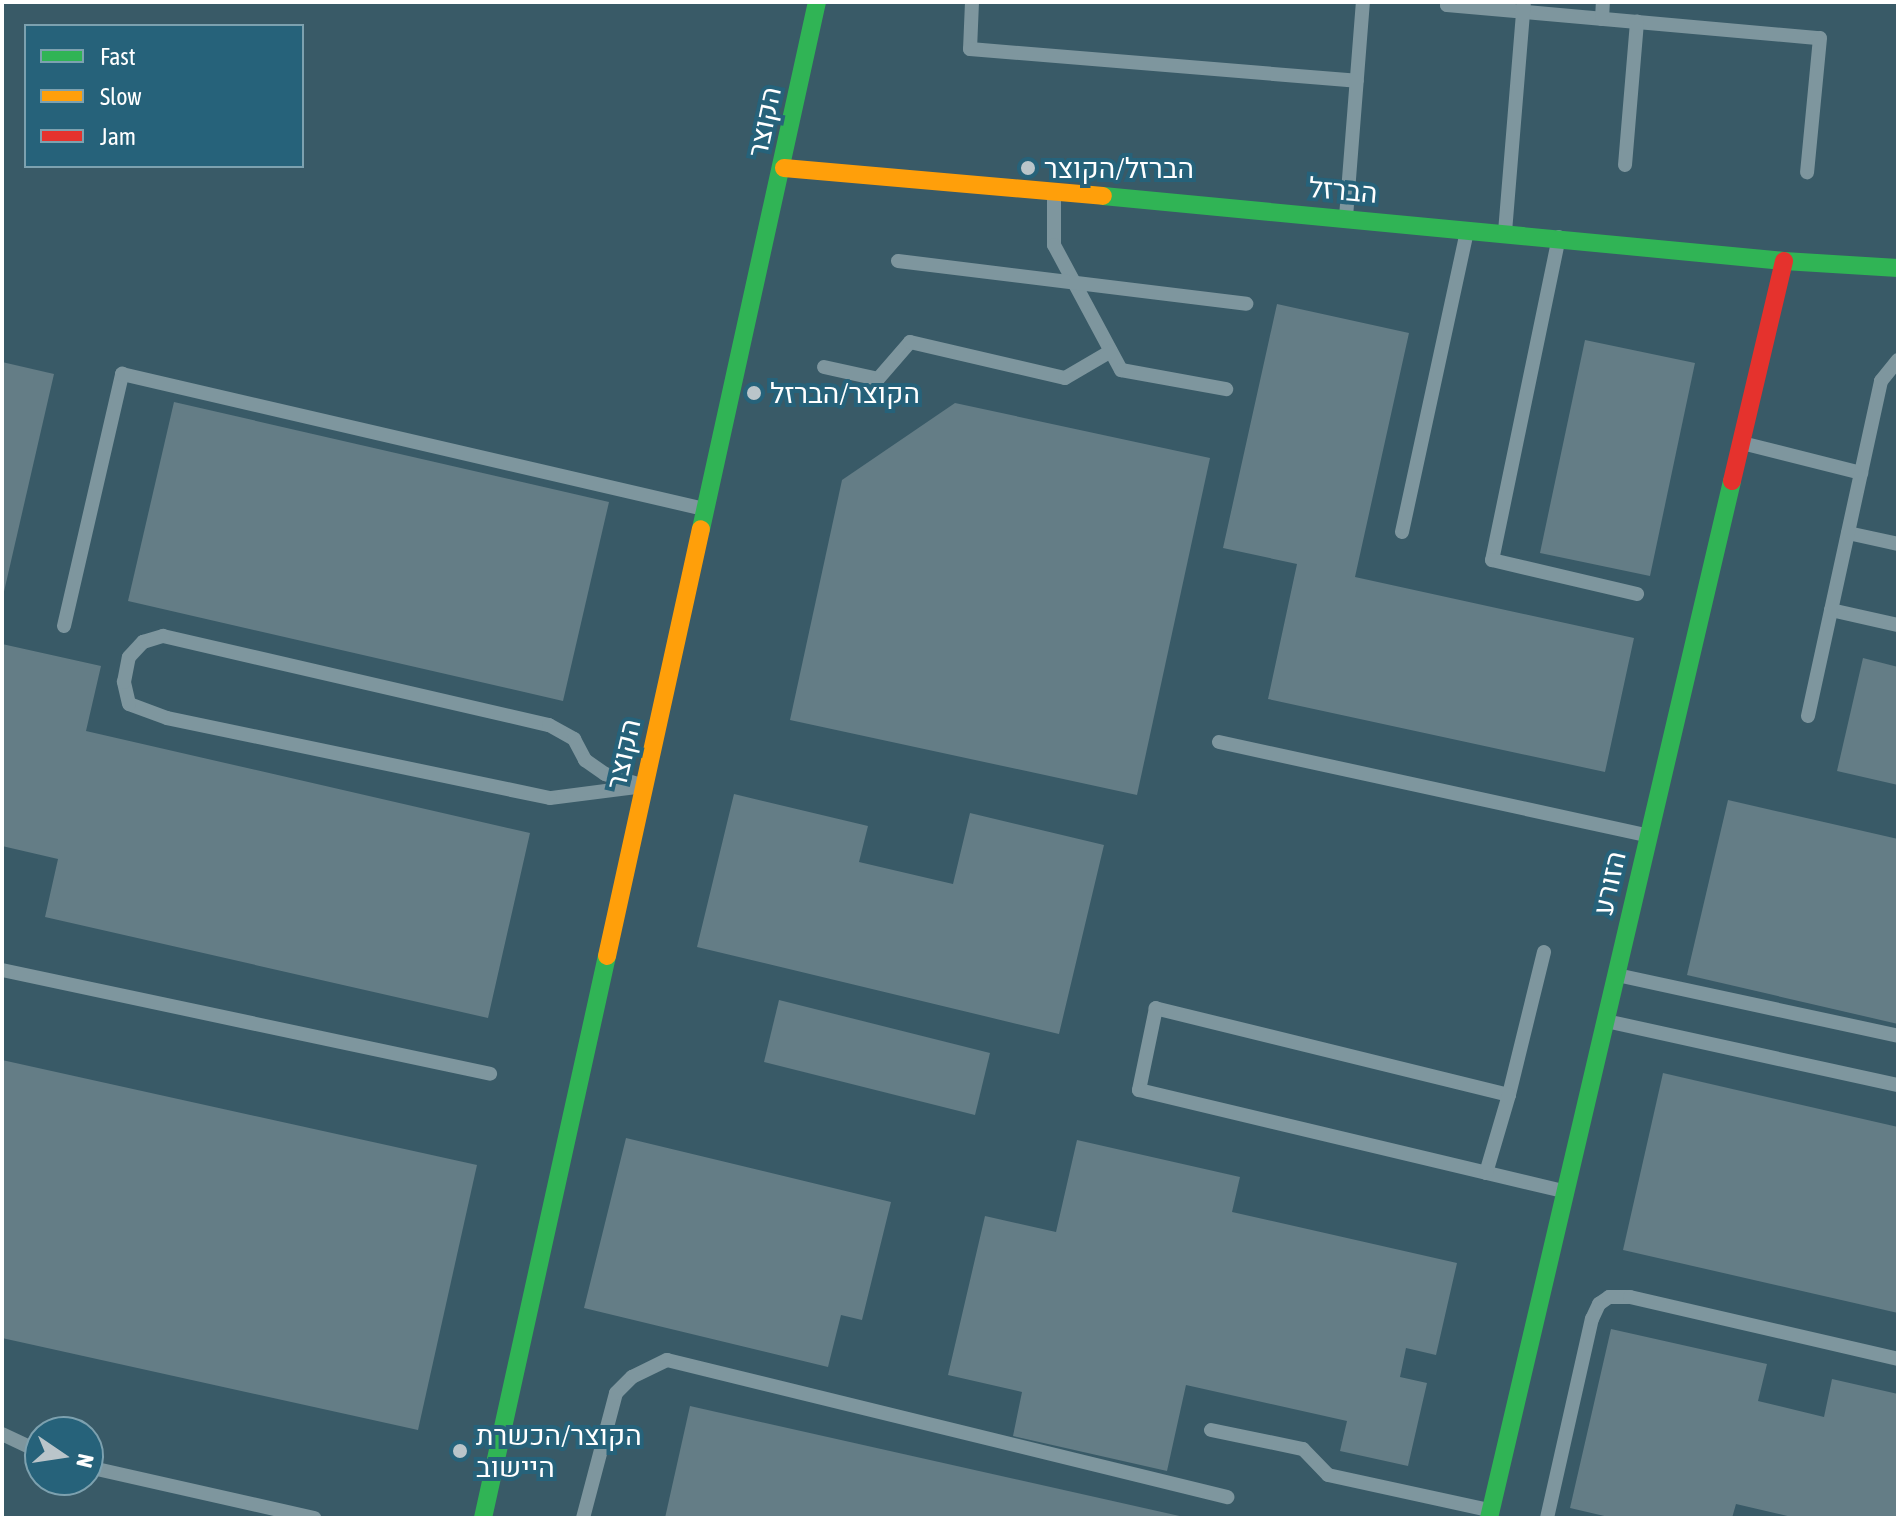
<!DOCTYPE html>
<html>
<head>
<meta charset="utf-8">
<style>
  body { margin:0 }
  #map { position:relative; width:1900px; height:1520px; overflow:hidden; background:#395a67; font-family:"Asap Condensed",Heebo,sans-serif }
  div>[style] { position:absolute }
  .building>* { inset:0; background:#647d86 }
  .lane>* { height:14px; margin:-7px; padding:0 7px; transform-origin:7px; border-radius:7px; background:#7e969e }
  .fast>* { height:18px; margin:-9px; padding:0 9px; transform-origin:9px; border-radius:9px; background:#30b455 }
  .slow>* { height:18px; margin:-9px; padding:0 9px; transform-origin:9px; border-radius:9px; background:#ff9f0a }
  .jam>* { height:18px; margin:-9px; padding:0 9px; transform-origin:9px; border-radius:9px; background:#e5322d }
  .dots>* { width:22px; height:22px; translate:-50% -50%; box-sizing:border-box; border:4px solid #26627a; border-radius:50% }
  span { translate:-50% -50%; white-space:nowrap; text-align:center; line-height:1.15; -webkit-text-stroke:8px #26627a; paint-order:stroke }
  .street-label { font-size:28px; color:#fff }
  .poi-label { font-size:28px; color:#fff }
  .left { translate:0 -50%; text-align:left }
  .frame { position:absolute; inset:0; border:4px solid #fff; pointer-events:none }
  .legend { position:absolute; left:24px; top:24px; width:280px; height:144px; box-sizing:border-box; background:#26627a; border:2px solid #7da1af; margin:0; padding:10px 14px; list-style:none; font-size:24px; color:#fff }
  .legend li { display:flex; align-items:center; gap:16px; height:40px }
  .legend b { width:40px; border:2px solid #7da1af }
  .north { position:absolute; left:24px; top:1416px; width:80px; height:80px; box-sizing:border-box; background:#26627a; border:2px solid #7da1af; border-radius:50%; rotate:103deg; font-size:22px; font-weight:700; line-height:32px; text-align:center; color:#fff }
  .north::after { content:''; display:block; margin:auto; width:28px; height:36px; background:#bac5ca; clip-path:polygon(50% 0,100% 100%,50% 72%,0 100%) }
</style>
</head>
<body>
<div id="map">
  <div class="building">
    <div style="clip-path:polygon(1277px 304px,1409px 333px,1355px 577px,1634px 638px,1605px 772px,1268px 699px,1297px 564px,1223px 548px)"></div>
    <div style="clip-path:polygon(1585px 340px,1695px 363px,1650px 576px,1540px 553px)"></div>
    <div style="clip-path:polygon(2px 362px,54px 374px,3px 596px,2px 596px)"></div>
    <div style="clip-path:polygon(174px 402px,609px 502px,563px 701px,128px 601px)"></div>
    <div style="clip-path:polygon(955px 403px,1210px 458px,1137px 795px,790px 720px,842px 480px)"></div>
    <div style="clip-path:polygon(2px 644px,101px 666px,86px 731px,530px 833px,488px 1018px,45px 917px,58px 859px,2px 846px)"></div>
    <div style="clip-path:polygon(1863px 658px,1898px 667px,1898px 785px,1837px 771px)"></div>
    <div style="clip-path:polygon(734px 794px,868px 826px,859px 862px,953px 884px,970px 813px,1104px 845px,1059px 1034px,697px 947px)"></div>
    <div style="clip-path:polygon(1728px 800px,1898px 839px,1898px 1024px,1687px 975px)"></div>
    <div style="clip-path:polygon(779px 1000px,990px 1053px,975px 1115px,764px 1062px)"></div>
    <div style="clip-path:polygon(2px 1060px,477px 1165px,418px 1430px,2px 1338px)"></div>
    <div style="clip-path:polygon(1663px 1073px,1898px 1127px,1898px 1313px,1623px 1250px)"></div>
    <div style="clip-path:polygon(626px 1138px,891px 1202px,862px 1320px,841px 1315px,828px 1367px,584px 1308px)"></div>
    <div style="clip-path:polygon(1077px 1140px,1240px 1177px,1232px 1212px,1457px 1263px,1436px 1355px,1406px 1348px,1400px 1377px,1427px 1383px,1408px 1466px,1340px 1451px,1347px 1421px,1186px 1385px,1167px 1471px,1013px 1436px,1022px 1392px,948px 1375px,985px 1216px,1056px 1232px)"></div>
    <div style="clip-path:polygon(1611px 1329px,1767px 1364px,1758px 1401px,1824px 1417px,1832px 1379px,1898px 1394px,1898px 1518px,1796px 1518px,1736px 1504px,1732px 1518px,1613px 1518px,1570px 1508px)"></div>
    <div style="clip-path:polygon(690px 1406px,1184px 1517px,1184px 1518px,665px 1518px)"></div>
  </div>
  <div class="lane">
    <div style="left:972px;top:2px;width:47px;rotate:92.4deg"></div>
    <div style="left:970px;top:49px;width:388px;rotate:4.7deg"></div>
    <div style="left:1447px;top:2px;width:3px;rotate:90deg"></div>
    <div style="left:1447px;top:5px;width:374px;rotate:5.1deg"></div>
    <div style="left:1820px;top:38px;width:135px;rotate:95.5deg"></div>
    <div style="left:1602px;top:19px;width:17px;rotate:-87deg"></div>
    <div style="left:1625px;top:165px;width:144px;rotate:-85.2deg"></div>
    <div style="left:1054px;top:194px;width:51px;rotate:90deg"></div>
    <div style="left:1054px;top:245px;width:142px;rotate:61.8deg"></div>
    <div style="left:1121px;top:370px;width:107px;rotate:10.3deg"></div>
    <div style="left:1346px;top:217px;width:216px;rotate:-85.5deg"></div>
    <div style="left:1505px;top:232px;width:231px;rotate:-85.3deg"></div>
    <div style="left:1559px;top:237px;width:330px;rotate:101.7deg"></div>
    <div style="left:1492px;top:560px;width:149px;rotate:13.2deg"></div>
    <div style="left:898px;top:261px;width:351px;rotate:7deg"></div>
    <div style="left:824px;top:367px;width:55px;rotate:12.5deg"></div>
    <div style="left:878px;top:379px;width:49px;rotate:-49.1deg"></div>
    <div style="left:910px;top:342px;width:159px;rotate:13.1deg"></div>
    <div style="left:1065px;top:378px;width:53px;rotate:-30.4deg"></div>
    <div style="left:1742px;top:443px;width:123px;rotate:14.1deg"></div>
    <div style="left:1402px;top:532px;width:308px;rotate:-77.8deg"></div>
    <div style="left:1848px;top:533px;width:51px;rotate:12.4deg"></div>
    <div style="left:1831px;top:610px;width:69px;rotate:12.6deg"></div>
    <div style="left:64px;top:626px;width:259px;rotate:-77deg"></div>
    <div style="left:122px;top:374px;width:597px;rotate:13.06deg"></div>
    <div style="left:163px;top:636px;width:396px;rotate:13deg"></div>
    <div style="left:549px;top:725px;width:29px;rotate:29deg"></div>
    <div style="left:574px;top:739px;width:24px;rotate:62deg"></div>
    <div style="left:585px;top:760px;width:24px;rotate:35deg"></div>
    <div style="left:605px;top:774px;width:41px;rotate:17.1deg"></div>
    <div style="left:644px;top:786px;width:95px;rotate:172.7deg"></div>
    <div style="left:550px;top:798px;width:391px;rotate:-168.2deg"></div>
    <div style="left:167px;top:718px;width:40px;rotate:-159.8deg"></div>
    <div style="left:129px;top:704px;width:23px;rotate:-103deg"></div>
    <div style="left:124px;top:682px;width:25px;rotate:-79deg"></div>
    <div style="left:129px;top:657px;width:21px;rotate:-47deg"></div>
    <div style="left:143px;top:642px;width:21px;rotate:-17deg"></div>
    <div style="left:1808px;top:716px;width:343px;rotate:-77.7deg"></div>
    <div style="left:1881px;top:381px;width:27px;rotate:-51deg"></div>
    <div style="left:1219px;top:742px;width:440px;rotate:12.3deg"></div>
    <div style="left:1544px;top:952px;width:147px;rotate:103.8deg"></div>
    <div style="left:1509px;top:1095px;width:364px;rotate:-166.2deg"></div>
    <div style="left:1156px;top:1008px;width:84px;rotate:101.7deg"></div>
    <div style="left:1139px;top:1090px;width:437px;rotate:13.4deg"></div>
    <div style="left:2px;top:970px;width:499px;rotate:12deg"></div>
    <div style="left:1617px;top:975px;width:288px;rotate:12.2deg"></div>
    <div style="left:1606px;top:1021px;width:299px;rotate:12.4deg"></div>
    <div style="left:1486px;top:1173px;width:81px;rotate:-73.6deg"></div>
    <div style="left:1211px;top:1430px;width:94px;rotate:11.7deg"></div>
    <div style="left:1303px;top:1449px;width:36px;rotate:46deg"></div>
    <div style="left:1328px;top:1475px;width:165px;rotate:12.3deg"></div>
    <div style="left:2px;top:1434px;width:42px;rotate:25.3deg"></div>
    <div style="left:88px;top:1467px;width:232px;rotate:12.7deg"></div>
    <div style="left:583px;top:1518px;width:129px;rotate:-75.2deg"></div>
    <div style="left:616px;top:1393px;width:23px;rotate:-45deg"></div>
    <div style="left:632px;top:1377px;width:39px;rotate:-26deg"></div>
    <div style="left:667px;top:1360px;width:577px;rotate:13.75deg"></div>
    <div style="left:1547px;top:1518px;width:204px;rotate:-77.3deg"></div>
    <div style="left:1592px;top:1319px;width:17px;rotate:-65deg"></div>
    <div style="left:1599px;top:1304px;width:12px;rotate:-35deg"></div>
    <div style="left:1609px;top:1297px;width:21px"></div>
    <div style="left:1630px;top:1297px;width:275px;rotate:13deg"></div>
  </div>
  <div class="fast">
    <div style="left:1103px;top:196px;width:684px;rotate:5.45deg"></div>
    <div style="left:1784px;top:261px;width:114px;rotate:3.5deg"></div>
    <div style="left:701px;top:529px;width:540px;rotate:-77.59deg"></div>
    <div style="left:483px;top:1518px;width:576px;rotate:-77.56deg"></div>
    <div style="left:1489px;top:1518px;width:1065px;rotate:-76.81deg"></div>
  </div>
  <div class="slow">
    <div style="left:784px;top:168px;width:320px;rotate:5deg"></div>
    <div style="left:607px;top:956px;width:437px;rotate:-77.6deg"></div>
  </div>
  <div class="jam">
    <div style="left:1732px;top:481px;width:226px;rotate:-76.7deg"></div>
  </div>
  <div class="dots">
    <div style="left:1028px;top:168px;background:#bac5ca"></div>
    <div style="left:754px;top:393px;background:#bac5ca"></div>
    <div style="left:460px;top:1451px;background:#bac5ca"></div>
  </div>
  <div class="street-label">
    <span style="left:764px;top:122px;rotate:-78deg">הקוצר</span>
    <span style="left:1343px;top:190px;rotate:5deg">הברזל</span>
    <span style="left:623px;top:754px;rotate:-77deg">הקוצר</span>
    <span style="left:1609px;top:883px;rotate:-77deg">הזורע</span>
  </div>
  <div class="poi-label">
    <span class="left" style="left:1044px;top:168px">הברזל/הקוצר</span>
    <span class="left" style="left:770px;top:393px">הקוצר/הברזל</span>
    <span class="left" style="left:476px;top:1451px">הקוצר/הכשרת<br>היישוב</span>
  </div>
  <div class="frame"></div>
  <ul class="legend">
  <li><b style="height:10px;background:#30b455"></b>Fast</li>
  <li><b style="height:10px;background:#ff9f0a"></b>Slow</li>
  <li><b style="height:10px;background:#e5322d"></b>Jam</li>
  </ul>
  <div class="north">N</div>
</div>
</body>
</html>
